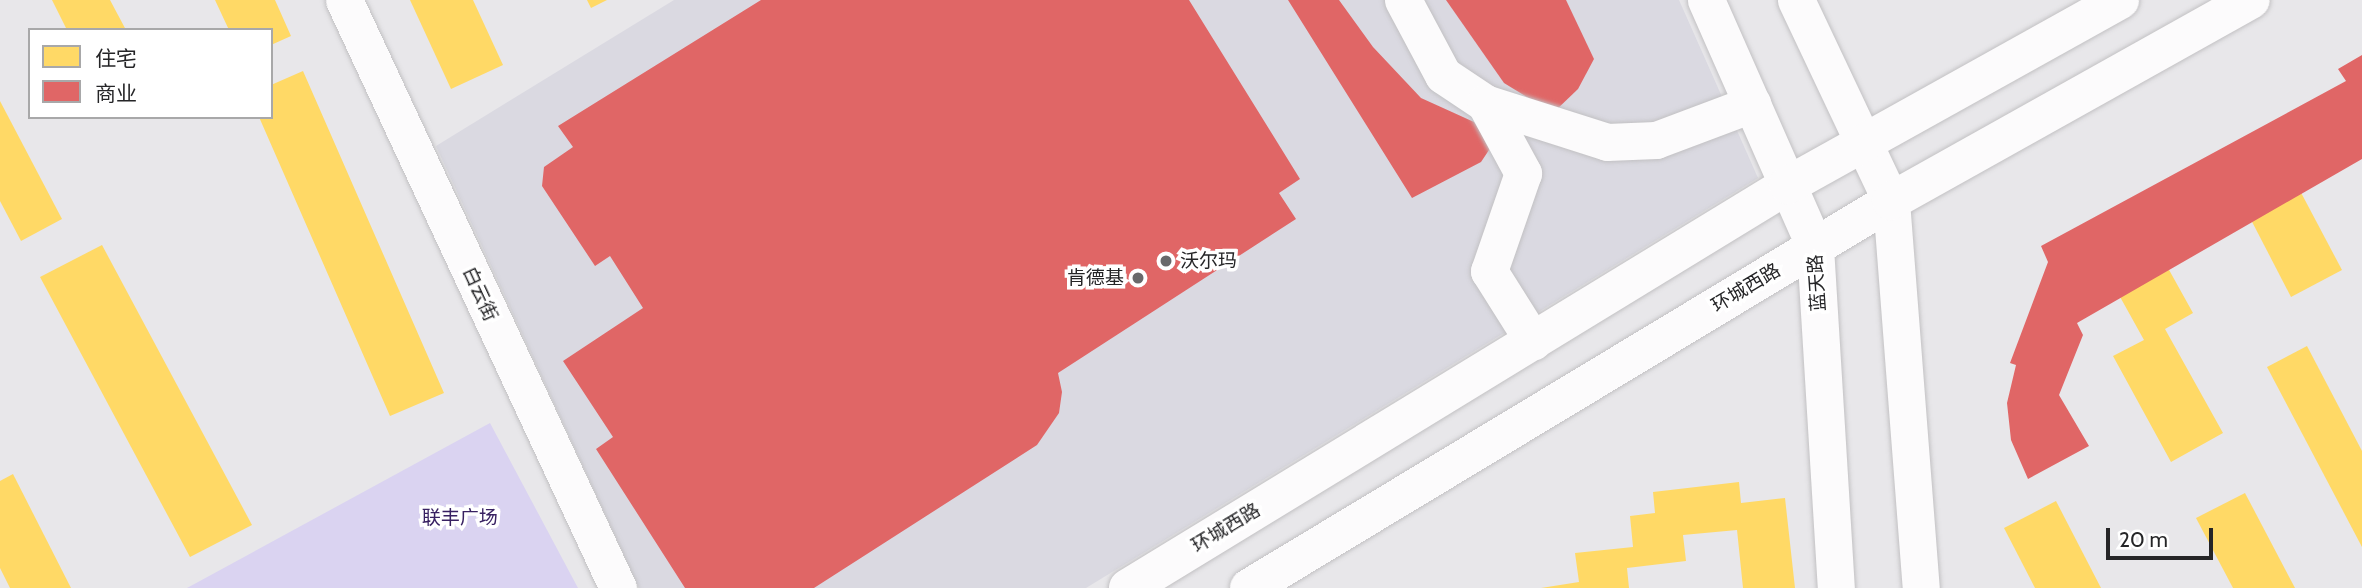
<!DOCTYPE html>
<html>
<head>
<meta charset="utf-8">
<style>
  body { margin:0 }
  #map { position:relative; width:2362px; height:588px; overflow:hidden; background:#e8e7ea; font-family:Cabin,"Noto Sans SC",sans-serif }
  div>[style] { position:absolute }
  .built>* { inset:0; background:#dad9e1 }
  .green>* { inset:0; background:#dad3f1 }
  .homes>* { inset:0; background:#ffd966 }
  .shops>* { inset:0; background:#e06666 }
  .roads { filter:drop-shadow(0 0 2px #c2c1c3) drop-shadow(0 0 2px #c2c1c3) }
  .minor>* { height:37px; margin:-18.5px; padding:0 18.5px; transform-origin:18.5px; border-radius:18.5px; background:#fcfbfc }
  .major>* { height:38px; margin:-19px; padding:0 19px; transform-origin:19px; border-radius:19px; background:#fcfbfc }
  .dots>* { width:19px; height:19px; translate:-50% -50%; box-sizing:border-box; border:4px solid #fff; border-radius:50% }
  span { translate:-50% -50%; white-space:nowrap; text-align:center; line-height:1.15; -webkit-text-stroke:7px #fff; paint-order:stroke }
  .poi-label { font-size:19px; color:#252527 }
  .left { translate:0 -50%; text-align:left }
  .right { translate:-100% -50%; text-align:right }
  .street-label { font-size:19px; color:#252527 }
  .park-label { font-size:19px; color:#382162 }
  .legend { position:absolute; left:28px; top:28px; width:245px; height:91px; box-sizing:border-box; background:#fff; border:2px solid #a8a8a9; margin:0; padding:9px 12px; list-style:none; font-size:21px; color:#252527 }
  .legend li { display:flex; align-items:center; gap:14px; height:35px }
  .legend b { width:35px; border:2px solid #a8a8a9 }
  .scale { position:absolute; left:2106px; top:528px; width:107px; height:32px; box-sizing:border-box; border:4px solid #252527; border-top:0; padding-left:9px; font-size:21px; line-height:24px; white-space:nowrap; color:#252527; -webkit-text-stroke:5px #fff; paint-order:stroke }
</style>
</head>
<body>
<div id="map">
  <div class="built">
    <div style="clip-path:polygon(674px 0,1679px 0,1758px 178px,1086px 588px,639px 588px,436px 146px)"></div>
  </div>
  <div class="green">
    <div style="clip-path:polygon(490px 423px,578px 588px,187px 588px)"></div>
  </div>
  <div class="homes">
    <div style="clip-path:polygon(52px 0,110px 0,126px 30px,67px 30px)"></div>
    <div style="clip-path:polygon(215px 0,275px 0,291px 36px,271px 45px,271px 30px,229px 30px)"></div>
    <div style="clip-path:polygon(410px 0,473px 0,503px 65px,451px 89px)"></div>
    <div style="clip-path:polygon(587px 0,607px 0,591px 8px)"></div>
    <div style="clip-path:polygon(2362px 66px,2362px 103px,2346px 74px)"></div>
    <div style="clip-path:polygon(303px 71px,444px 393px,390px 416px,259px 117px,271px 117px,271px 85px)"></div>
    <div style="clip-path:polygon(0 101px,62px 219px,21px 241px,0 201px)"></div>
    <div style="clip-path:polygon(2270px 134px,2342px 270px,2291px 297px,2220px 160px)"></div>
    <div style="clip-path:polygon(2133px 205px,2193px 313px,2165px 329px,2223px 433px,2171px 462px,2113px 356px,2144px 340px,2084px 232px)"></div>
    <div style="clip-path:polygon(102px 245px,252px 525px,190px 557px,40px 277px)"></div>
    <div style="clip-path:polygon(2307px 346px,2362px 451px,2362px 547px,2267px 367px)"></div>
    <div style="clip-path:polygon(13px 474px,71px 588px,10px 588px,0 568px,0 481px)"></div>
    <div style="clip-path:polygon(1739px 482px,1741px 503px,1785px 498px,1795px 588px,1743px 588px,1737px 530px,1683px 535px,1686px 561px,1627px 568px,1629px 588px,1541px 588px,1579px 582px,1575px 553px,1633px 547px,1630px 516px,1655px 513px,1653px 492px)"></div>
    <div style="clip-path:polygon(2245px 493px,2295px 588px,2233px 588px,2196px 518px)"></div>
    <div style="clip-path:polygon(2056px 501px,2101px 588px,2035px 588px,2004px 528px)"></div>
  </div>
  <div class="shops">
    <div style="clip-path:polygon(761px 0,1189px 0,1300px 179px,1279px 193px,1296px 219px,1058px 373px,1062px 392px,1059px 413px,1037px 445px,814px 588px,685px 588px,596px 449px,613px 437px,563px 361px,643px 308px,610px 256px,595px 266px,542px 186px,544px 167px,573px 147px,558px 126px)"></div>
    <div style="clip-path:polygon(1288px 0,1339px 0,1373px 47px,1421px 98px,1474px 122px,1491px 147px,1481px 162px,1412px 198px)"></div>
    <div style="clip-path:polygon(1446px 0,1566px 0,1594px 59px,1578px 89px,1553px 113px,1504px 83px)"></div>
    <div style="clip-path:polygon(2362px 55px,2362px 159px,2077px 323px,2083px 335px,2059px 395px,2089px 446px,2028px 479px,2011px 440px,2007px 403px,2016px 365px,2010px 363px,2048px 262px,2041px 246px,2346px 81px,2338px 69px)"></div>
  </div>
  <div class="roads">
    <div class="minor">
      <div style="left:344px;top:0;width:649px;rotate:65.02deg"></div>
      <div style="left:1403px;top:0;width:85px;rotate:61.9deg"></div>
      <div style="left:1443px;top:75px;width:50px;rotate:33.7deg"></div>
      <div style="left:1485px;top:103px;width:128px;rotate:17.7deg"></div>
      <div style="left:1607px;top:142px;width:49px;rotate:-2.3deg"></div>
      <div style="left:1656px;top:140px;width:103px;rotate:-20.6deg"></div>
      <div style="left:1706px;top:0;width:270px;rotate:66.2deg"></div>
      <div style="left:1815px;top:247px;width:342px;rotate:86.5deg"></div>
      <div style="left:1796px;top:0;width:222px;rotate:64.7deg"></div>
      <div style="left:1891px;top:201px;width:388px;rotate:85.6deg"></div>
      <div style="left:1485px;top:103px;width:80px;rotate:61.5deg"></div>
      <div style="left:1523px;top:173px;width:104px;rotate:109.1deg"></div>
      <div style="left:1489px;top:271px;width:83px;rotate:57.8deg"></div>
    </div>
    <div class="major">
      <div style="left:1128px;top:588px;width:773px;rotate:-31.41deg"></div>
      <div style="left:1788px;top:185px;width:380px;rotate:-29.1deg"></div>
      <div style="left:1249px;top:588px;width:750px;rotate:-31.08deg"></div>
      <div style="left:1891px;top:201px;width:412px;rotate:-29.2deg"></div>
    </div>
  </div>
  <div class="dots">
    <div style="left:1166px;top:261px;background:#69696b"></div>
    <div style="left:1138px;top:278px;background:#69696b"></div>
  </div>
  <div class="poi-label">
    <span class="left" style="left:1180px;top:261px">沃尔玛</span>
    <span class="right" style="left:1124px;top:278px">肯德基</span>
  </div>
  <div class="street-label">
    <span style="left:1817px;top:283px;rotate:-94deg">蓝天路</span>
    <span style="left:1746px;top:288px;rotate:-31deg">环城西路</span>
    <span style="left:480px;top:294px;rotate:65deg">白云街</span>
    <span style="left:1226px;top:528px;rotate:-31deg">环城西路</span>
  </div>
  <div class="park-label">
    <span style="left:460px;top:518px">联丰广场</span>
  </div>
  <ul class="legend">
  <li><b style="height:19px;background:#ffd966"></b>住宅</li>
  <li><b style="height:19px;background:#e06666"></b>商业</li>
  </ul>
  <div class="scale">20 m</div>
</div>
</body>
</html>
